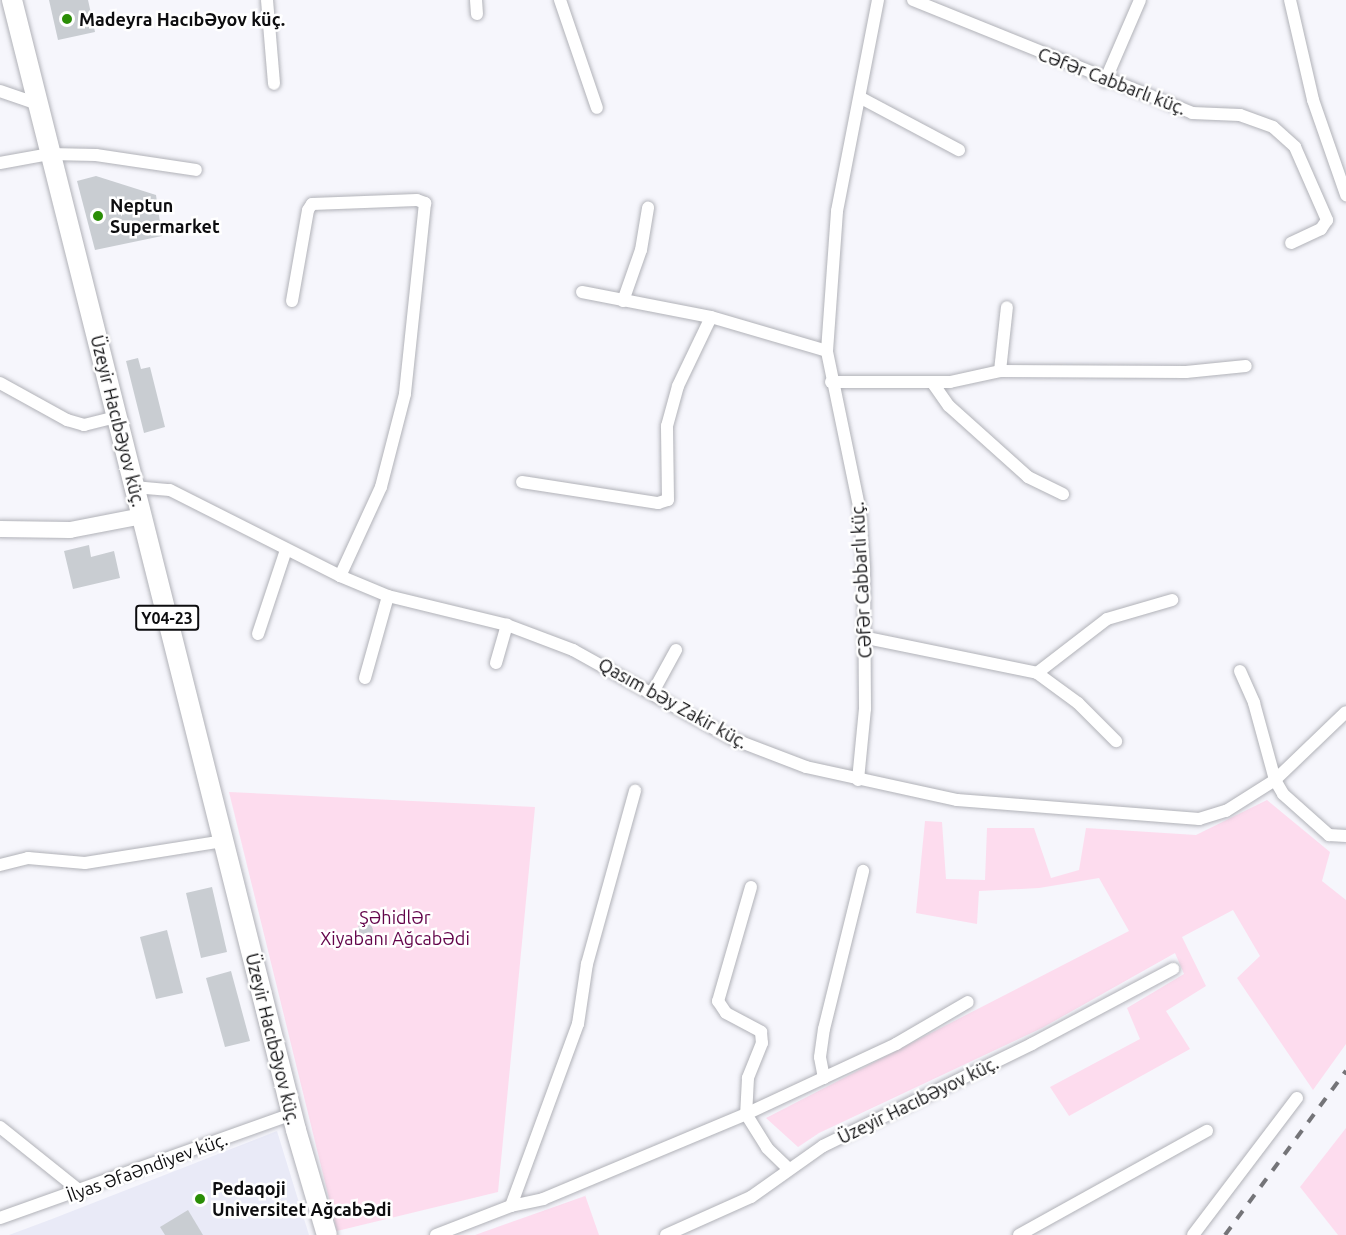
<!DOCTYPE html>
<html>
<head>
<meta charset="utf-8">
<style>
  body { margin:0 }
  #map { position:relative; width:1346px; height:1235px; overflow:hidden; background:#f6f6fc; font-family:Ubuntu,sans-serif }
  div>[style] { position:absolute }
  .built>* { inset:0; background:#e9eaf7 }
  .green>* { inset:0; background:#fddcee }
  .building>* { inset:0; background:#c9cdd2 }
  .round { border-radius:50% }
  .roads { filter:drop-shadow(0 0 2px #b1b2b8) drop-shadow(0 0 2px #b1b2b8) }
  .street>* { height:12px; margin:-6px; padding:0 6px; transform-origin:6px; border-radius:6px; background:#fff }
  .secondary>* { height:16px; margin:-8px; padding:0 8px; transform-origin:8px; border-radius:8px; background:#fff }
  .primary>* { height:20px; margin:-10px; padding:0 10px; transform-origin:10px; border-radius:10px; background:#fff }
  .rail>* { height:4px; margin-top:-2px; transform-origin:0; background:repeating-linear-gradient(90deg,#747478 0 10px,transparent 0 20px) }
  .dots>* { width:16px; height:16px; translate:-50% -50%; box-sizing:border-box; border:3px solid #fff; border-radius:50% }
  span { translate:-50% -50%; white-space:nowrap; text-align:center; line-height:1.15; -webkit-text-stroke:5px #fff; paint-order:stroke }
  .shield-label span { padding:2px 4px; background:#fff; border:2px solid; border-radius:4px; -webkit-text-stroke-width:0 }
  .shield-label { font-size:16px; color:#0d0d0f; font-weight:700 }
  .poi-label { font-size:18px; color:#0d0d0f; font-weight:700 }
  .left { translate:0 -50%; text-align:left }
  .street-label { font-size:18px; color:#0d0d0f }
  .park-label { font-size:18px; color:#63044a }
</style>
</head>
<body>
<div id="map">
  <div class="built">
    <div style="clip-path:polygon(277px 1131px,309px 1235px,9px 1235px,52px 1219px)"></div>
  </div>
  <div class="green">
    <div style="clip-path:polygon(229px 792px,535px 807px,498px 1192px,337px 1231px)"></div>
    <div style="clip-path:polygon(1267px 800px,1330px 852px,1322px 881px,1346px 900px,1346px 1044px,1313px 1090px,1237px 978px,1260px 956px,1233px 910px,1182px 937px,1206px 986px,1166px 1011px,1190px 1049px,1069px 1116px,1050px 1087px,1140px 1039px,1127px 1008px,1184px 974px,1175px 953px,1042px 1028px,819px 1133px,798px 1147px,766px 1118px,1129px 931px,1099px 878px,1039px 888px,979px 891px,977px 924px,916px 913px,925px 821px,942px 822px,946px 879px,985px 880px,987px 828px,1034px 828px,1051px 878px,1079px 870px,1086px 828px,1196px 835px)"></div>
    <div style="clip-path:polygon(1346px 1128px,1346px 1235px,1338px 1235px,1300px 1187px)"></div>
    <div style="clip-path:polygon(585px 1195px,599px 1235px,475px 1235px,585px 1196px)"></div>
  </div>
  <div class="building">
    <div style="clip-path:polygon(49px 0,88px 0,95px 32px,58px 40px)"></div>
    <div style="clip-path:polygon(96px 176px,156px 195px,162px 236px,95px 250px,77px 181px)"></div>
    <div style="clip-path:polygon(138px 358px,141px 369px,150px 367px,165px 427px,144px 433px,126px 361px)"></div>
    <div style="clip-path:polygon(89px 545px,91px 557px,114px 551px,120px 578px,73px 589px,64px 551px)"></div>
    <div style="clip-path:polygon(212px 887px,227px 952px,201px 958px,186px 893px)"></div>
    <div class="round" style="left:357px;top:923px;width:16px;height:16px"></div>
    <div style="clip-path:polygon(167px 930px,183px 993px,156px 999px,140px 937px)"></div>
    <div style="clip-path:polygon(231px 971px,250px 1041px,225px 1047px,206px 978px)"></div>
    <div style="clip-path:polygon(188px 1210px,203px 1235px,165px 1235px,160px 1227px)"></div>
  </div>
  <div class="roads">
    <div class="street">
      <div style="left:267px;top:0;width:84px;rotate:85.2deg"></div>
      <div style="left:476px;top:0;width:14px;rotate:86deg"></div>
      <div style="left:560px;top:0;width:114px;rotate:71.1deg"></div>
      <div style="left:913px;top:0;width:301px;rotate:22deg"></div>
      <div style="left:1192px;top:113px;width:48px;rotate:2.4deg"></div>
      <div style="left:1240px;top:115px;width:35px;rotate:20deg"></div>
      <div style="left:1273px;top:127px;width:30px;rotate:42deg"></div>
      <div style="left:1295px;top:147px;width:80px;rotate:66.3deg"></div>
      <div style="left:1327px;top:220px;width:11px;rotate:124deg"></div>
      <div style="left:1321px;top:229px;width:33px;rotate:155deg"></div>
      <div style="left:1290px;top:0;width:103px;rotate:77deg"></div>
      <div style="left:1313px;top:100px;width:101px;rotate:70.8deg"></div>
      <div style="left:1105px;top:81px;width:88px;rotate:-66.6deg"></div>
      <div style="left:0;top:91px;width:40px;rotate:18.9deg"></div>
      <div style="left:861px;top:98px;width:111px;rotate:28deg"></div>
      <div style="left:0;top:163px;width:51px;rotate:-10.2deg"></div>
      <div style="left:50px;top:154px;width:46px;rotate:1.2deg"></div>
      <div style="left:96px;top:155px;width:101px;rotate:8.5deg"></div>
      <div style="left:582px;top:292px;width:131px;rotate:11deg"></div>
      <div style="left:711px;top:317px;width:121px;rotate:16.3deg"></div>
      <div style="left:292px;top:301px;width:92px;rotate:-80deg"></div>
      <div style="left:308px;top:210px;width:7px;rotate:-56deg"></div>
      <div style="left:312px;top:204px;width:105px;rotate:-2.2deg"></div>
      <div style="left:417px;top:200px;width:9px;rotate:21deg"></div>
      <div style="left:425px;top:203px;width:192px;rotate:96deg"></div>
      <div style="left:405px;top:394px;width:96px;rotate:104.5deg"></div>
      <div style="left:381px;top:487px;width:98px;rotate:114.7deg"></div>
      <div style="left:623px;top:301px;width:54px;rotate:-70.6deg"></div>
      <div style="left:641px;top:250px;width:43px;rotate:-80.5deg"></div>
      <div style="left:1000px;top:371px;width:64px;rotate:-83.8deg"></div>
      <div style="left:831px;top:382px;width:119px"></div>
      <div style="left:950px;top:382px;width:51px;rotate:-12.4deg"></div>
      <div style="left:1000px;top:371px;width:186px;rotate:0.3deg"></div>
      <div style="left:1186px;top:372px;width:60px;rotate:-5.7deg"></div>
      <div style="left:932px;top:382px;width:29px;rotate:55deg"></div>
      <div style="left:949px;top:406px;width:106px;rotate:41.9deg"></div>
      <div style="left:1028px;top:477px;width:39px;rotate:26deg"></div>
      <div style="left:0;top:383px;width:77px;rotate:28.9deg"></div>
      <div style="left:67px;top:420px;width:18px;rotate:16deg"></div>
      <div style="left:84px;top:425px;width:34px;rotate:-14deg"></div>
      <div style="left:522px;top:482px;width:138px;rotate:8.8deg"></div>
      <div style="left:658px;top:503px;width:10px;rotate:-17deg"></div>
      <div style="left:668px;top:500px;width:74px;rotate:-90.8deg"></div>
      <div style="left:667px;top:426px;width:41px;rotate:-74.6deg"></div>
      <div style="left:678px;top:386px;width:76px;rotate:-64.4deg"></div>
      <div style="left:134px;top:487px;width:36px;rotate:5deg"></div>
      <div style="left:170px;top:490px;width:191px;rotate:26.8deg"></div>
      <div style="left:340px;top:576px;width:52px;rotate:22.6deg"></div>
      <div style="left:388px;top:596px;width:122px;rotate:13.7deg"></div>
      <div style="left:507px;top:625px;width:71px;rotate:20.7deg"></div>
      <div style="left:573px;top:650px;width:183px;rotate:29.1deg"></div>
      <div style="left:733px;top:739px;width:78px;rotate:21deg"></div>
      <div style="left:806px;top:767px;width:155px;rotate:12.3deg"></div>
      <div style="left:957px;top:800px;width:243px;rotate:4.5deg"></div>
      <div style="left:1199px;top:819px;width:28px;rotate:-17deg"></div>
      <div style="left:1226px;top:811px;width:58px;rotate:-32.3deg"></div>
      <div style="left:1275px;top:780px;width:98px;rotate:-43.8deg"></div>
      <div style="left:258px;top:634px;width:89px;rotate:-71.6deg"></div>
      <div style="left:867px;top:638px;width:174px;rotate:11.6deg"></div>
      <div style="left:1037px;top:673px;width:51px;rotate:36.2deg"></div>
      <div style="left:1078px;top:703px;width:54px;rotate:45deg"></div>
      <div style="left:496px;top:663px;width:40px;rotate:-74deg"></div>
      <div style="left:1240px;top:671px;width:35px;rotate:66deg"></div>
      <div style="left:1254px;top:703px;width:80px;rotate:74.7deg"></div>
      <div style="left:1275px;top:780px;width:16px;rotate:60deg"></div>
      <div style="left:1283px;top:794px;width:62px;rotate:41.7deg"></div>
      <div style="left:1329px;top:835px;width:17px;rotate:3deg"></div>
      <div style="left:1037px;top:673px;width:88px;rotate:-37.6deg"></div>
      <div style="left:1107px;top:619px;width:68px;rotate:-16.3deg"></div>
      <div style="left:365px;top:678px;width:85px;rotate:-74.3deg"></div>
      <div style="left:653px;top:692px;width:48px;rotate:-61.3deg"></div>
      <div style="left:858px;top:780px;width:71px;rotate:-84.4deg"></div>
      <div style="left:865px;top:709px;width:141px;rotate:-90.4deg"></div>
      <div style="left:864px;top:568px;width:57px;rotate:-94deg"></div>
      <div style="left:860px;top:511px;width:163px;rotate:-101.7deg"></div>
      <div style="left:827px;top:351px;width:140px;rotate:-85.9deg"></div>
      <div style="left:837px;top:211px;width:215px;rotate:-79deg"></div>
      <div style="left:0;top:865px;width:29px;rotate:-14deg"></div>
      <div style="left:28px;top:858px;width:57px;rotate:5deg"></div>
      <div style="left:85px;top:863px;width:141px;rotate:-9deg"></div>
      <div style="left:751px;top:887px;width:119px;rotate:106.1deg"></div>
      <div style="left:718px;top:1001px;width:14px;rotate:56deg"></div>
      <div style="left:726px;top:1013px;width:40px;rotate:28deg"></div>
      <div style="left:761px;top:1032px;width:11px;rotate:85deg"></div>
      <div style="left:762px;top:1043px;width:38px;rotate:112deg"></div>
      <div style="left:748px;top:1078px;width:36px;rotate:93deg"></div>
      <div style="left:746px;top:1114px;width:40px;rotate:58deg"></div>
      <div style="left:767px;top:1148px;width:30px;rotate:44deg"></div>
      <div style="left:824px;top:1078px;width:21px;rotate:-101deg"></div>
      <div style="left:820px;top:1057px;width:28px;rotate:-82deg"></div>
      <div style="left:824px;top:1029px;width:163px;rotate:-76.1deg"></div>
      <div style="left:0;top:1127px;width:104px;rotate:38.7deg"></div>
      <div style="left:511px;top:1206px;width:194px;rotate:-69.8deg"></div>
      <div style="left:578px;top:1024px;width:61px;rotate:-81.5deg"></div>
      <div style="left:587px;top:964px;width:180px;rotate:-74.5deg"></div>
      <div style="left:0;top:1218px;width:310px;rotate:-19.6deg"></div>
      <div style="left:436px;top:1235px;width:80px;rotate:-21.1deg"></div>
      <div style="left:511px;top:1206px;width:33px;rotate:-12deg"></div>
      <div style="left:543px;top:1199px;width:220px;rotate:-22.7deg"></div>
      <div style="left:746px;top:1114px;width:166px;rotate:-25deg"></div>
      <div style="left:896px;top:1044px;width:83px;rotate:-30.3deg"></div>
      <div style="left:666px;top:1235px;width:93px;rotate:-24.1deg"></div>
      <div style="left:751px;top:1197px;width:88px;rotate:-35.3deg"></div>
      <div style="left:823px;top:1146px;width:233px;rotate:-26deg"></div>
      <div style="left:1032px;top:1044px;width:160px;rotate:-28deg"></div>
      <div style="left:1019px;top:1235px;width:215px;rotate:-29deg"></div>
      <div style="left:1193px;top:1235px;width:172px;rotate:-52.8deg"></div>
    </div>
    <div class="secondary">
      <div style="left:0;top:529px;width:70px;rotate:0.8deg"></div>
      <div style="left:70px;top:530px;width:73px;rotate:-11deg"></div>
    </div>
    <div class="primary">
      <div style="left:12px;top:0;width:1165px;rotate:75.89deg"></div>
      <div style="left:296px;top:1130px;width:109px;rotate:73.6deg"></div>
    </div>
  </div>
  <div class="rail">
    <div style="left:1225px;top:1235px;width:204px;rotate:-53.6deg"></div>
  </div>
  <div class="dots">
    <div style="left:67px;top:19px;background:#2a8d06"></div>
    <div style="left:98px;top:216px;background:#2a8d06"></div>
    <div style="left:200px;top:1199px;background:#2a8d06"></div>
  </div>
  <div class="shield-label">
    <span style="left:167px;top:618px">Y04-23</span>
  </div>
  <div class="poi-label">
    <span class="left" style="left:79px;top:19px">Madeyra Hacıbəyov küç.</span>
    <span class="left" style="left:110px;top:216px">Neptun<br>Supermarket</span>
    <span class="left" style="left:212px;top:1199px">Pedaqoji<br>Universitet Ağcabədi</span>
  </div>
  <div class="street-label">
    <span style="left:1112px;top:81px;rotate:21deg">Cəfər Cabbarlı küç.</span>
    <span style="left:118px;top:421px;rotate:76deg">Üzeyir Hacıbəyov küç.</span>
    <span style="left:861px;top:580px;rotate:-93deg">Cəfər Cabbarlı küç.</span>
    <span style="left:673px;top:703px;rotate:29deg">Qasım bəy Zakir küç.</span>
    <span style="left:273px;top:1039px;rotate:76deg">Üzeyir Hacıbəyov küç.</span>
    <span style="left:918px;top:1100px;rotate:-26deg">Üzeyir Hacıbəyov küç.</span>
    <span style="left:147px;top:1167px;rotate:-20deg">İlyas Əfaəndiyev küç.</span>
  </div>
  <div class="park-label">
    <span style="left:395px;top:928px">Şəhidlər<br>Xiyabanı Ağcabədi</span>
  </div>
</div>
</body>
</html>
